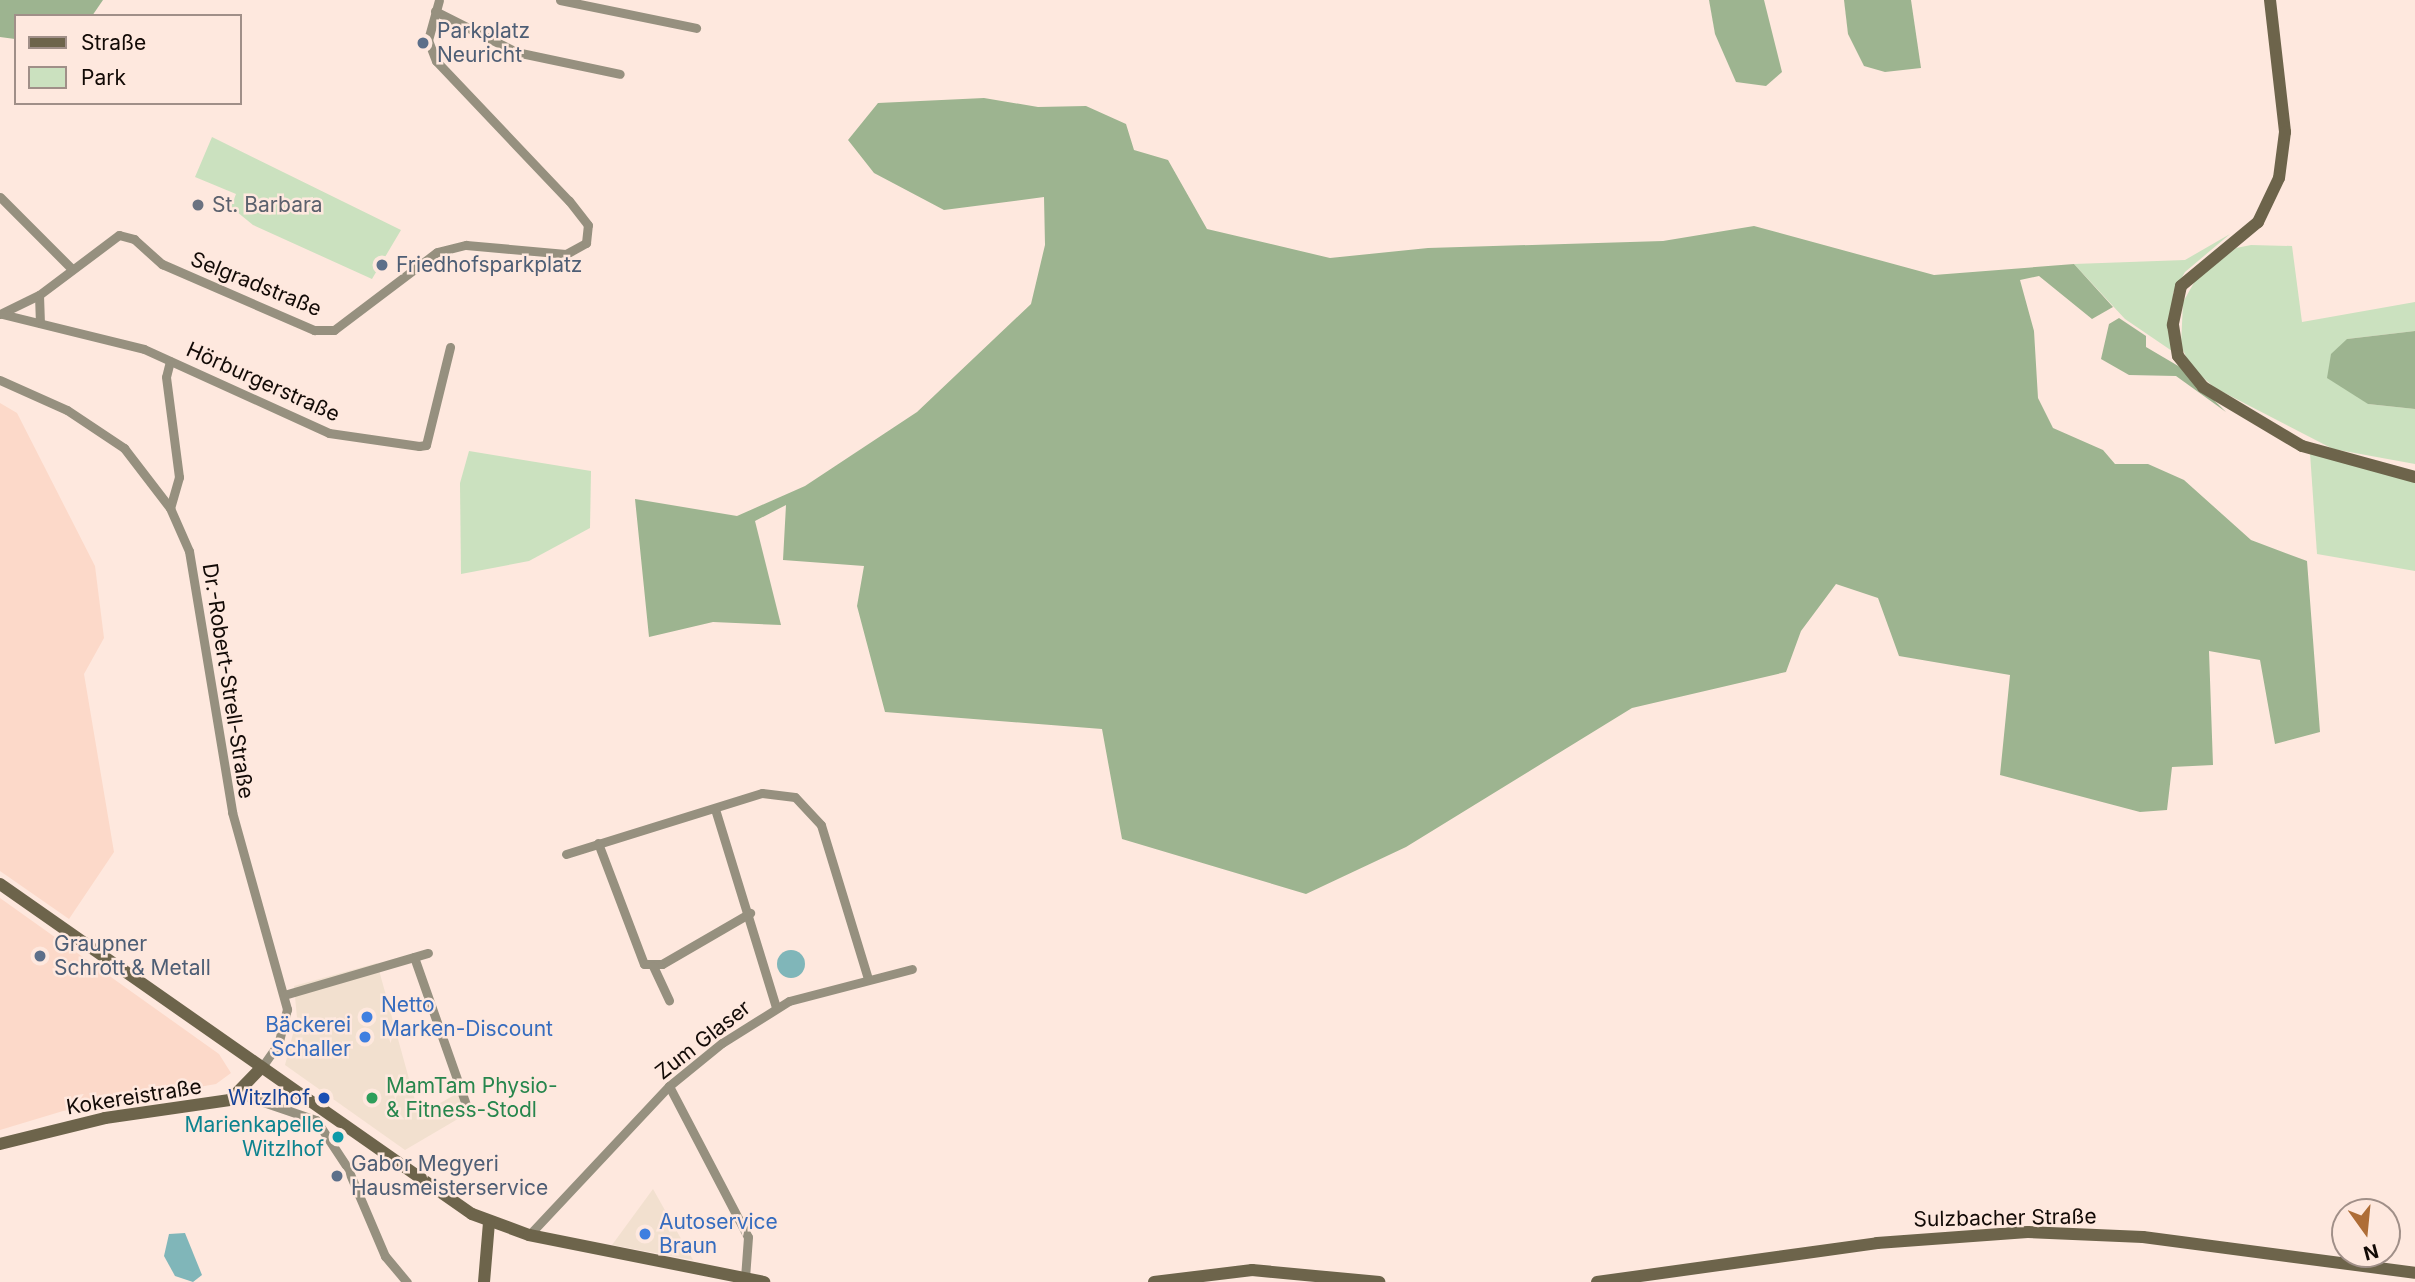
<!DOCTYPE html>
<html>
<head>
<meta charset="utf-8">
<style>
  body { margin:0 }
  #map { position:relative; width:2415px; height:1282px; overflow:hidden; background:#fee8de; font-family:Inter,sans-serif }
  div>[style] { position:absolute }
  .commercial>* { inset:0; background:#f2e0cf }
  .built>* { inset:0; background:#fcd9c9 }
  .green>* { inset:0; background:#cbe1bf }
  .forest>* { inset:0; background:#9db490 }
  .water>* { inset:0; background:#80b6b9 }
  .round { border-radius:50% }
  .street>* { height:9px; margin:-4.5px; padding:0 4.5px; transform-origin:4.5px; border-radius:4.5px; background:#96907f }
  .secondary>* { height:12px; margin:-6px; padding:0 6px; transform-origin:6px; border-radius:6px; background:#6d644b }
  .dots>* { width:19px; height:19px; translate:-50% -50%; box-sizing:border-box; border:4px solid #fee8de; border-radius:50% }
  span { translate:-50% -50%; white-space:nowrap; text-align:center; line-height:1.15; -webkit-text-stroke:5px #fee8de; paint-order:stroke }
  .service-label { font-size:21px; color:#4e5e75 }
  .left { translate:0 -50%; text-align:left }
  .worship-label { font-size:21px; color:#5b616d }
  .street-label { font-size:21px; color:#120a06 }
  .shop-label { font-size:21px; color:#366cbe }
  .right { translate:-100% -50%; text-align:right }
  .leisure-label { font-size:21px; color:#27864d }
  .transit-label { font-size:21px; color:#164399 }
  .culture-label { font-size:21px; color:#0d838f }
  .legend { position:absolute; left:14px; top:14px; width:228px; height:91px; box-sizing:border-box; background:#fee8de; border:2px solid #a08f88; margin:0; padding:9px 12px; list-style:none; font-size:21px; color:#120a06 }
  .legend li { display:flex; align-items:center; gap:14px; height:35px }
  .legend b { width:35px; border:2px solid #a08f88 }
  .north { position:absolute; left:2331px; top:1198px; width:70px; height:70px; box-sizing:border-box; background:#fee8de; border:2px solid #a08f88; border-radius:50%; rotate:165deg; font-size:19px; font-weight:700; line-height:28px; text-align:center; color:#120a06 }
  .north::after { content:''; display:block; margin:auto; width:24px; height:32px; background:#ae6d37; clip-path:polygon(50% 0,100% 100%,50% 72%,0 100%) }
</style>
</head>
<body>
<div id="map">
  <div class="commercial">
    <div style="clip-path:polygon(377px 963px,419px 1115px,458px 1093px,468px 1113px,405px 1150px,285px 1065px,297px 1018px,294px 986px)"></div>
    <div style="clip-path:polygon(653px 1189px,693px 1260px,612px 1245px)"></div>
  </div>
  <div class="built">
    <div style="clip-path:polygon(0 403px,17px 413px,95px 566px,104px 638px,84px 674px,114px 852px,69px 919px,0 871px)"></div>
    <div style="clip-path:polygon(0 898px,219px 1054px,231px 1073px,216px 1084px,63px 1111px,0 1130px)"></div>
  </div>
  <div class="green">
    <div style="clip-path:polygon(212px 137px,401px 230px,372px 279px,253px 225px,231px 207px,236px 194px,195px 177px)"></div>
    <div style="clip-path:polygon(2230px 234px,2185px 272px,2173px 293px,2172px 351px,2125px 319px,2074px 264px,2185px 260px)"></div>
    <div style="clip-path:polygon(2251px 245px,2292px 246px,2302px 322px,2415px 302px,2415px 331px,2347px 339px,2368px 404px,2415px 409px,2415px 464px,2333px 449px,2215px 388px,2191px 367px,2181px 346px,2183px 302px,2195px 281px,2236px 248px)"></div>
    <div style="clip-path:polygon(469px 451px,591px 471px,590px 528px,529px 561px,461px 574px,460px 483px)"></div>
    <div style="clip-path:polygon(2310px 453px,2415px 482px,2415px 571px,2317px 554px)"></div>
  </div>
  <div class="forest">
    <div style="clip-path:polygon(0 0,103px 0,92px 16px,16px 16px,15px 39px,0 37px)"></div>
    <div style="clip-path:polygon(1709px 0,1764px 0,1782px 72px,1766px 86px,1736px 82px,1715px 34px)"></div>
    <div style="clip-path:polygon(1844px 0,1911px 0,1921px 68px,1885px 72px,1864px 66px,1848px 34px)"></div>
    <div style="clip-path:polygon(984px 98px,1038px 107px,1086px 106px,1126px 124px,1134px 150px,1168px 160px,1207px 229px,1330px 258px,1428px 248px,1663px 241px,1754px 226px,1934px 275px,2074px 264px,2113px 307px,2092px 319px,2039px 276px,2020px 280px,2034px 331px,2038px 398px,2053px 428px,2103px 450px,2115px 464px,2148px 464px,2184px 480px,2251px 540px,2307px 561px,2320px 732px,2275px 744px,2260px 660px,2209px 651px,2213px 765px,2172px 767px,2167px 810px,2140px 812px,2000px 775px,2010px 675px,1899px 656px,1878px 598px,1836px 584px,1801px 631px,1786px 672px,1632px 708px,1406px 847px,1306px 894px,1122px 839px,1102px 729px,885px 712px,857px 606px,864px 566px,783px 560px,786px 505px,755px 521px,781px 625px,713px 622px,649px 637px,635px 499px,737px 516px,805px 486px,917px 412px,1031px 304px,1045px 245px,1044px 197px,944px 210px,874px 173px,848px 140px,878px 103px)"></div>
    <div style="clip-path:polygon(2119px 318px,2146px 336px,2146px 347px,2180px 367px,2226px 412px,2176px 376px,2129px 375px,2101px 359px,2109px 324px)"></div>
    <div style="clip-path:polygon(2415px 331px,2415px 409px,2368px 404px,2327px 378px,2331px 354px,2347px 339px)"></div>
  </div>
  <div class="water">
    <div class="round" style="left:777px;top:950px;width:28px;height:28px"></div>
    <div style="clip-path:polygon(185px 1233px,202px 1275px,193px 1282px,175px 1276px,164px 1256px,169px 1234px)"></div>
  </div>
  <div class="street">
    <div style="left:560px;top:0;width:139px;rotate:11.6deg"></div>
    <div style="left:435px;top:11px;width:91px;rotate:26.8deg"></div>
    <div style="left:516px;top:52px;width:106px;rotate:11.9deg"></div>
    <div style="left:0;top:197px;width:100px;rotate:45deg"></div>
    <div style="left:39px;top:295px;width:28px;rotate:88deg"></div>
    <div style="left:0;top:314px;width:43px;rotate:-26deg"></div>
    <div style="left:39px;top:295px;width:100px;rotate:-36.9deg"></div>
    <div style="left:119px;top:235px;width:16px;rotate:15deg"></div>
    <div style="left:134px;top:239px;width:38px;rotate:42deg"></div>
    <div style="left:162px;top:264px;width:166px;rotate:23.5deg"></div>
    <div style="left:314px;top:330px;width:20px"></div>
    <div style="left:334px;top:330px;width:129px;rotate:-37.1deg"></div>
    <div style="left:437px;top:252px;width:30px;rotate:-14deg"></div>
    <div style="left:466px;top:245px;width:100px;rotate:5.1deg"></div>
    <div style="left:566px;top:254px;width:23px;rotate:-29deg"></div>
    <div style="left:586px;top:243px;width:18px;rotate:-84deg"></div>
    <div style="left:588px;top:225px;width:31px;rotate:-128deg"></div>
    <div style="left:569px;top:201px;width:193px;rotate:-133.5deg"></div>
    <div style="left:436px;top:61px;width:22px;rotate:-111deg"></div>
    <div style="left:428px;top:40px;width:41px;rotate:-74.6deg"></div>
    <div style="left:2px;top:314px;width:146px;rotate:13.8deg"></div>
    <div style="left:144px;top:349px;width:203px;rotate:24.4deg"></div>
    <div style="left:329px;top:433px;width:91px;rotate:8.2deg"></div>
    <div style="left:419px;top:446px;width:7px;rotate:-8deg"></div>
    <div style="left:426px;top:445px;width:101px;rotate:-76.2deg"></div>
    <div style="left:170px;top:361px;width:16px;rotate:104deg"></div>
    <div style="left:166px;top:377px;width:101px;rotate:82.6deg"></div>
    <div style="left:179px;top:477px;width:32px;rotate:106deg"></div>
    <div style="left:0;top:380px;width:73px;rotate:24.1deg"></div>
    <div style="left:67px;top:410px;width:69px;rotate:33.7deg"></div>
    <div style="left:124px;top:448px;width:76px;rotate:52.5deg"></div>
    <div style="left:170px;top:508px;width:47px;rotate:66.2deg"></div>
    <div style="left:189px;top:551px;width:265px;rotate:80.6deg"></div>
    <div style="left:232px;top:812px;width:205px;rotate:74.4deg"></div>
    <div style="left:287px;top:1009px;width:36px;rotate:104deg"></div>
    <div style="left:278px;top:1044px;width:29px;rotate:125deg"></div>
    <div style="left:715px;top:809px;width:207px;rotate:72.9deg"></div>
    <div style="left:598px;top:843px;width:129px;rotate:69.2deg"></div>
    <div style="left:644px;top:964px;width:18px"></div>
    <div style="left:662px;top:964px;width:102px;rotate:-30.1deg"></div>
    <div style="left:566px;top:854px;width:205px;rotate:-17.3deg"></div>
    <div style="left:762px;top:793px;width:33px;rotate:7deg"></div>
    <div style="left:795px;top:797px;width:38px;rotate:47deg"></div>
    <div style="left:821px;top:825px;width:161px;rotate:73deg"></div>
    <div style="left:414px;top:957px;width:162px;rotate:70.6deg"></div>
    <div style="left:653px;top:966px;width:38px;rotate:65deg"></div>
    <div style="left:284px;top:995px;width:150px;rotate:-16.3deg"></div>
    <div style="left:669px;top:1086px;width:170px;rotate:62.4deg"></div>
    <div style="left:748px;top:1237px;width:41px;rotate:94.2deg"></div>
    <div style="left:240px;top:1094px;width:80px;rotate:18.9deg"></div>
    <div style="left:316px;top:1120px;width:56px;rotate:56.6deg"></div>
    <div style="left:347px;top:1167px;width:97px;rotate:66.9deg"></div>
    <div style="left:385px;top:1256px;width:34px;rotate:50deg"></div>
    <div style="left:529px;top:1235px;width:204px;rotate:-46.8deg"></div>
    <div style="left:669px;top:1086px;width:68px;rotate:-39.1deg"></div>
    <div style="left:722px;top:1043px;width:79px;rotate:-32.1deg"></div>
    <div style="left:789px;top:1001px;width:127px;rotate:-14.6deg"></div>
  </div>
  <div class="secondary">
    <div style="left:2270px;top:0;width:133px;rotate:83.5deg"></div>
    <div style="left:2285px;top:132px;width:46px;rotate:97.4deg"></div>
    <div style="left:2279px;top:178px;width:49px;rotate:115.5deg"></div>
    <div style="left:2258px;top:222px;width:100px;rotate:140.3deg"></div>
    <div style="left:2181px;top:286px;width:40px;rotate:102deg"></div>
    <div style="left:2173px;top:325px;width:31px;rotate:81deg"></div>
    <div style="left:2178px;top:356px;width:40px;rotate:51deg"></div>
    <div style="left:2203px;top:387px;width:115px;rotate:30.8deg"></div>
    <div style="left:2302px;top:446px;width:117px;rotate:15.3deg"></div>
    <div style="left:0;top:884px;width:576px;rotate:34.96deg"></div>
    <div style="left:472px;top:1214px;width:61px;rotate:20.2deg"></div>
    <div style="left:529px;top:1235px;width:240px;rotate:11.3deg"></div>
    <div style="left:0;top:1144px;width:108px;rotate:-13.9deg"></div>
    <div style="left:105px;top:1118px;width:126px;rotate:-8.2deg"></div>
    <div style="left:230px;top:1100px;width:45px;rotate:-45.9deg"></div>
    <div style="left:484px;top:1282px;width:60px;rotate:-85.2deg"></div>
    <div style="left:1154px;top:1282px;width:99px;rotate:-7deg"></div>
    <div style="left:1252px;top:1270px;width:128px;rotate:5.4deg"></div>
    <div style="left:1597px;top:1282px;width:283px;rotate:-7.9deg"></div>
    <div style="left:1877px;top:1243px;width:151px;rotate:-4.2deg"></div>
    <div style="left:2028px;top:1232px;width:115px;rotate:2.5deg"></div>
    <div style="left:2143px;top:1237px;width:274px;rotate:7.5deg"></div>
  </div>
  <div class="dots">
    <div style="left:423px;top:43px;background:#5c6f8a"></div>
    <div style="left:198px;top:205px;background:#6b7280"></div>
    <div style="left:382px;top:265px;background:#5c6f8a"></div>
    <div style="left:40px;top:956px;background:#5c6f8a"></div>
    <div style="left:367px;top:1017px;background:#3f7fe0"></div>
    <div style="left:365px;top:1037px;background:#3f7fe0"></div>
    <div style="left:324px;top:1098px;background:#1a4fb4"></div>
    <div style="left:372px;top:1098px;background:#2e9e5b"></div>
    <div style="left:338px;top:1137px;background:#0f9aa8"></div>
    <div style="left:337px;top:1176px;background:#5c6f8a"></div>
    <div style="left:645px;top:1234px;background:#3f7fe0"></div>
  </div>
  <div class="service-label">
    <span class="left" style="left:437px;top:43px">Parkplatz<br>Neuricht</span>
    <span class="left" style="left:396px;top:265px">Friedhofsparkplatz</span>
    <span class="left" style="left:54px;top:956px">Graupner<br>Schrott &amp; Metall</span>
    <span class="left" style="left:351px;top:1176px">Gabor Megyeri<br>Hausmeisterservice</span>
  </div>
  <div class="worship-label">
    <span class="left" style="left:212px;top:205px">St. Barbara</span>
  </div>
  <div class="street-label">
    <span style="left:256px;top:284px;rotate:22deg">Selgradstraße</span>
    <span style="left:263px;top:382px;rotate:24deg">Hörburgerstraße</span>
    <span style="left:228px;top:681px;rotate:81deg">Dr.-Robert-Strell-Straße</span>
    <span style="left:703px;top:1040px;rotate:-38deg">Zum Glaser</span>
    <span style="left:134px;top:1097px;rotate:-9deg">Kokereistraße</span>
    <span style="left:2005px;top:1218px;rotate:-1deg">Sulzbacher Straße</span>
  </div>
  <div class="shop-label">
    <span class="left" style="left:381px;top:1017px">Netto<br>Marken-Discount</span>
    <span class="right" style="left:351px;top:1037px">Bäckerei<br>Schaller</span>
    <span class="left" style="left:659px;top:1234px">Autoservice<br>Braun</span>
  </div>
  <div class="leisure-label">
    <span class="left" style="left:386px;top:1098px">MamTam Physio-<br>&amp; Fitness-Stodl</span>
  </div>
  <div class="transit-label">
    <span class="right" style="left:310px;top:1098px">Witzlhof</span>
  </div>
  <div class="culture-label">
    <span class="right" style="left:324px;top:1137px">Marienkapelle<br>Witzlhof</span>
  </div>
  <ul class="legend">
  <li><b style="height:9px;background:#6d644b"></b>Straße</li>
  <li><b style="height:19px;background:#cbe1bf"></b>Park</li>
  </ul>
  <div class="north">N</div>
</div>
</body>
</html>
